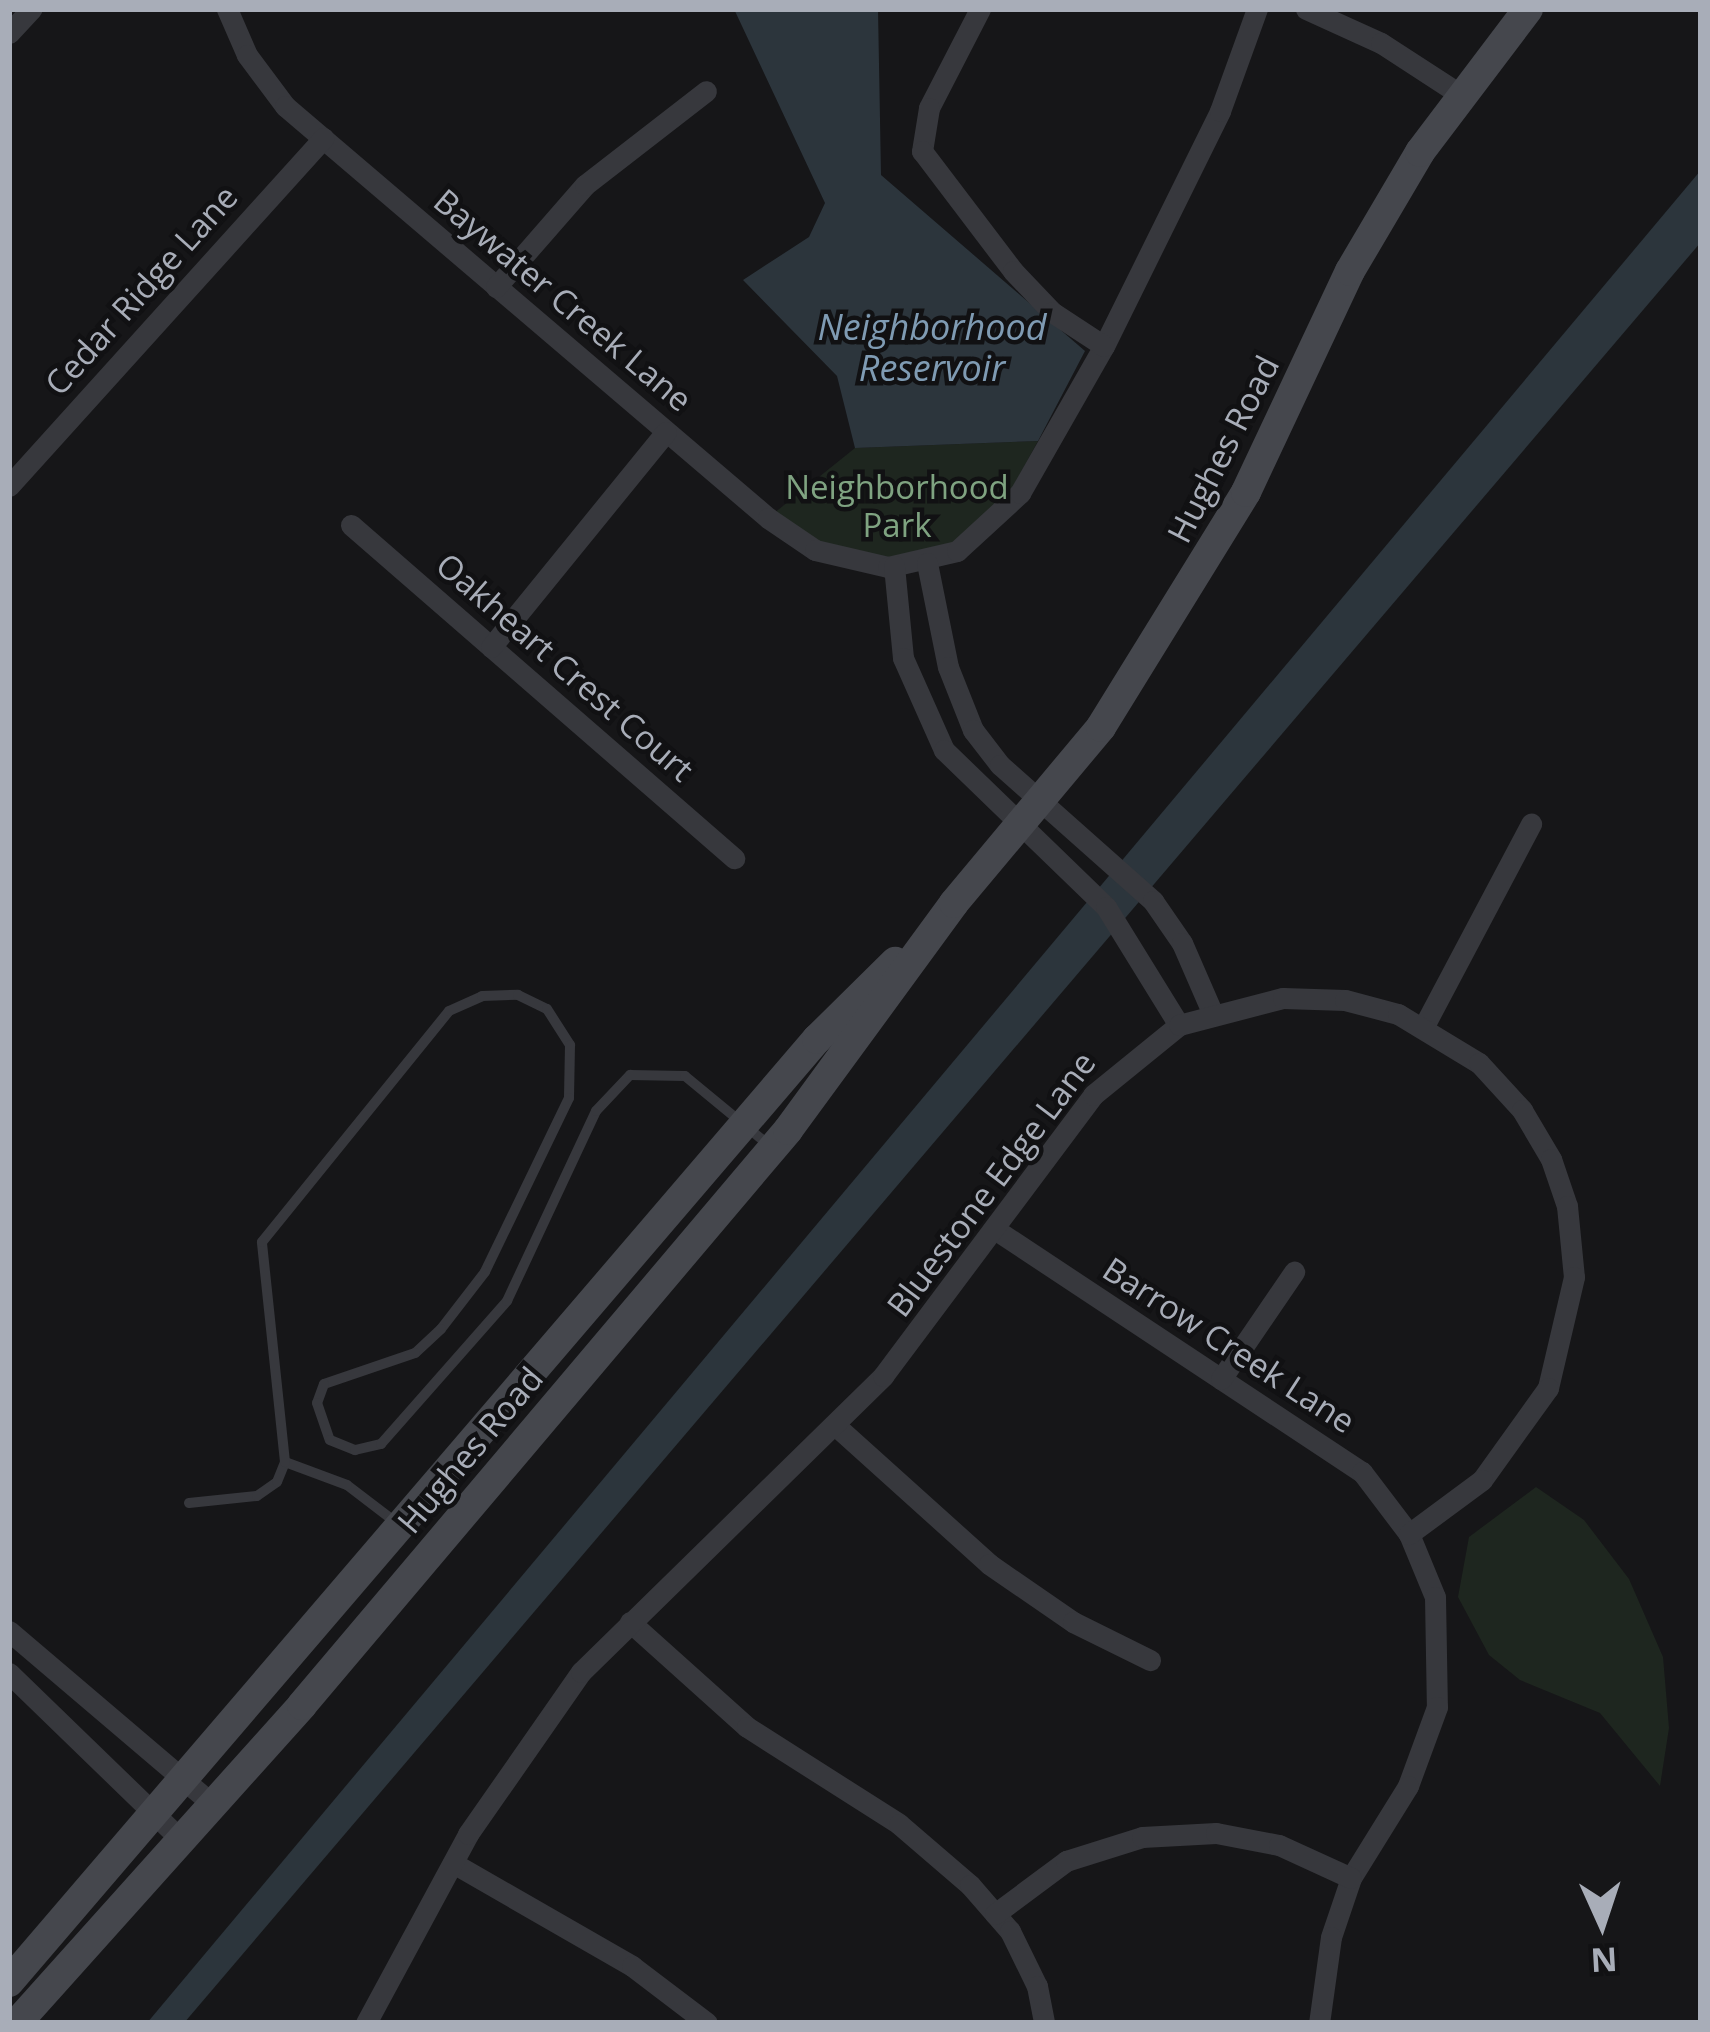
<!DOCTYPE html>
<html>
<head>
<meta charset="utf-8">
<style>
  body { margin:0 }
  #map { position:relative; width:1710px; height:2032px; overflow:hidden; background:#161618; font-family:"Open Sans",sans-serif }
  div>[style] { position:absolute }
  .green>* { inset:0; background:#1e261f }
  .water>* { inset:0; background:#2c353c }
  .lane>* { height:10px; margin:-5px; padding:0 5px; transform-origin:5px; border-radius:5px; background:#37383d }
  .street>* { height:21px; margin:-10.5px; padding:0 10.5px; transform-origin:10.5px; border-radius:10.5px; background:#37383d }
  .secondary>* { height:30px; margin:-15px; padding:0 15px; transform-origin:15px; border-radius:15px; background:#45474d }
  span { translate:-50% -50%; white-space:nowrap; text-align:center; line-height:1.15; -webkit-text-stroke:9px #111113; paint-order:stroke }
  .street-label { font-size:33px; color:#a8adb8 }
  .park-label { font-size:33px; color:#7fa381 }
  .water-label { font-size:36px; color:#7f9bb3; font-style:italic }
  .frame { position:absolute; inset:0; border:12px solid #a8adb8; pointer-events:none }
  .north { position:absolute; left:1542px; top:1864px; width:120px; height:120px; -webkit-text-stroke:9px #111113; paint-order:stroke; rotate:177deg; font-size:33px; font-weight:700; line-height:48px; text-align:center; color:#a8adb8 }
  .north::after { content:''; display:block; margin:auto; width:42px; height:54px; background:#a8adb8; clip-path:polygon(50% 0,100% 100%,50% 72%,0 100%) }
</style>
</head>
<body>
<div id="map">
  <div class="green">
    <div style="clip-path:polygon(1038px 441px,991px 527px,909px 566px,832px 557px,768px 518px,855px 448px)"></div>
    <div style="clip-path:polygon(1536px 1487px,1584px 1520px,1629px 1579px,1663px 1657px,1669px 1728px,1660px 1786px,1600px 1713px,1520px 1680px,1489px 1655px,1458px 1597px,1469px 1537px)"></div>
  </div>
  <div class="water">
    <div style="clip-path:polygon(734px 9px,878px 9px,881px 175px,1085px 351px,1038px 441px,855px 448px,837px 376px,743px 280px,809px 237px,825px 203px)"></div>
    <div style="clip-path:polygon(1701px 170px,1701px 242px,184px 2023px,147px 2023px)"></div>
  </div>
  <div class="lane">
    <div style="left:189px;top:1503px;width:68px;rotate:-5.9deg"></div>
    <div style="left:257px;top:1496px;width:24px;rotate:-35deg"></div>
    <div style="left:277px;top:1482px;width:22px;rotate:-68deg"></div>
    <div style="left:398px;top:1524px;width:64px;rotate:-142.6deg"></div>
    <div style="left:347px;top:1485px;width:66px;rotate:-159.6deg"></div>
    <div style="left:285px;top:1462px;width:221px;rotate:-96deg"></div>
    <div style="left:262px;top:1242px;width:297px;rotate:-51deg"></div>
    <div style="left:449px;top:1011px;width:36px;rotate:-24deg"></div>
    <div style="left:482px;top:996px;width:36px;rotate:-2deg"></div>
    <div style="left:518px;top:995px;width:32px;rotate:26deg"></div>
    <div style="left:547px;top:1009px;width:43px;rotate:57.4deg"></div>
    <div style="left:570px;top:1045px;width:53px;rotate:91.1deg"></div>
    <div style="left:569px;top:1098px;width:193px;rotate:115.8deg"></div>
    <div style="left:485px;top:1272px;width:72px;rotate:127.7deg"></div>
    <div style="left:441px;top:1329px;width:35px;rotate:137deg"></div>
    <div style="left:415px;top:1353px;width:96px;rotate:161.2deg"></div>
    <div style="left:324px;top:1384px;width:20px;rotate:110deg"></div>
    <div style="left:317px;top:1403px;width:39px;rotate:71deg"></div>
    <div style="left:330px;top:1440px;width:27px;rotate:22deg"></div>
    <div style="left:355px;top:1450px;width:27px;rotate:-13deg"></div>
    <div style="left:381px;top:1444px;width:191px;rotate:-48.6deg"></div>
    <div style="left:507px;top:1301px;width:210px;rotate:-64.9deg"></div>
    <div style="left:596px;top:1111px;width:50px;rotate:-46.6deg"></div>
    <div style="left:630px;top:1075px;width:55px;rotate:1deg"></div>
    <div style="left:685px;top:1076px;width:110px;rotate:39.5deg"></div>
  </div>
  <div class="street">
    <div style="left:227px;top:9px;width:50px;rotate:66.5deg"></div>
    <div style="left:247px;top:55px;width:64px;rotate:53.3deg"></div>
    <div style="left:285px;top:106px;width:635px;rotate:40.46deg"></div>
    <div style="left:768px;top:518px;width:57px;rotate:34.2deg"></div>
    <div style="left:815px;top:550px;width:75px;rotate:13.1deg"></div>
    <div style="left:888px;top:567px;width:71px;rotate:-13.1deg"></div>
    <div style="left:957px;top:551px;width:86px;rotate:-42.6deg"></div>
    <div style="left:1020px;top:493px;width:169px;rotate:-60.3deg"></div>
    <div style="left:1104px;top:346px;width:262px;rotate:-63.7deg"></div>
    <div style="left:1220px;top:111px;width:109px;rotate:-70.1deg"></div>
    <div style="left:980px;top:9px;width:111px;rotate:117.3deg"></div>
    <div style="left:929px;top:108px;width:44px;rotate:99.2deg"></div>
    <div style="left:922px;top:151px;width:151px;rotate:52.8deg"></div>
    <div style="left:1013px;top:271px;width:57px;rotate:46.4deg"></div>
    <div style="left:1052px;top:312px;width:62px;rotate:33.2deg"></div>
    <div style="left:1306px;top:9px;width:82px;rotate:24.4deg"></div>
    <div style="left:1381px;top:43px;width:92px;rotate:33deg"></div>
    <div style="left:9px;top:33px;width:33px;rotate:-47deg"></div>
    <div style="left:496px;top:287px;width:135px;rotate:-48.9deg"></div>
    <div style="left:585px;top:185px;width:153px;rotate:-37.8deg"></div>
    <div style="left:9px;top:486px;width:469px;rotate:-47.9deg"></div>
    <div style="left:351px;top:525px;width:508px;rotate:41.01deg"></div>
    <div style="left:927px;top:563px;width:106px;rotate:78.6deg"></div>
    <div style="left:948px;top:667px;width:68px;rotate:68.4deg"></div>
    <div style="left:973px;top:730px;width:44px;rotate:52.4deg"></div>
    <div style="left:1000px;top:765px;width:205px;rotate:41.6deg"></div>
    <div style="left:1153px;top:901px;width:51px;rotate:55.4deg"></div>
    <div style="left:1182px;top:943px;width:75px;rotate:66.5deg"></div>
    <div style="left:894px;top:566px;width:92px;rotate:84.4deg"></div>
    <div style="left:903px;top:658px;width:101px;rotate:66deg"></div>
    <div style="left:944px;top:750px;width:226px;rotate:44.1deg"></div>
    <div style="left:1106px;top:907px;width:139px;rotate:58.3deg"></div>
    <div style="left:491px;top:647px;width:277px;rotate:-50.9deg"></div>
    <div style="left:1424px;top:1026px;width:229px;rotate:-62.1deg"></div>
    <div style="left:996px;top:1230px;width:439px;rotate:33.5deg"></div>
    <div style="left:1362px;top:1472px;width:78px;rotate:52.8deg"></div>
    <div style="left:1409px;top:1534px;width:68px;rotate:67.6deg"></div>
    <div style="left:1435px;top:1597px;width:110px;rotate:89deg"></div>
    <div style="left:1437px;top:1707px;width:84px;rotate:110.2deg"></div>
    <div style="left:1408px;top:1786px;width:108px;rotate:121.8deg"></div>
    <div style="left:1351px;top:1878px;width:62px;rotate:108.7deg"></div>
    <div style="left:1331px;top:1937px;width:87px;rotate:97.9deg"></div>
    <div style="left:1221px;top:1379px;width:130px;rotate:-55.7deg"></div>
    <div style="left:836px;top:1426px;width:206px;rotate:42deg"></div>
    <div style="left:989px;top:1564px;width:102px;rotate:34.6deg"></div>
    <div style="left:1073px;top:1622px;width:86px;rotate:26.3deg"></div>
    <div style="left:630px;top:1622px;width:157px;rotate:41.9deg"></div>
    <div style="left:747px;top:1727px;width:180px;rotate:32.5deg"></div>
    <div style="left:899px;top:1824px;width:94px;rotate:40.7deg"></div>
    <div style="left:970px;top:1885px;width:61px;rotate:49deg"></div>
    <div style="left:1010px;top:1931px;width:61px;rotate:63.9deg"></div>
    <div style="left:1037px;top:1986px;width:38px;rotate:79deg"></div>
    <div style="left:9px;top:1631px;width:267px;rotate:40.4deg"></div>
    <div style="left:9px;top:1673px;width:238px;rotate:44.1deg"></div>
    <div style="left:453px;top:1863px;width:207px;rotate:29.9deg"></div>
    <div style="left:632px;top:1966px;width:94px;rotate:37.2deg"></div>
    <div style="left:995px;top:1914px;width:89px;rotate:-36.7deg"></div>
    <div style="left:1066px;top:1861px;width:80px;rotate:-17.5deg"></div>
    <div style="left:1142px;top:1837px;width:74px;rotate:-3.1deg"></div>
    <div style="left:1216px;top:1833px;width:64px;rotate:10.8deg"></div>
    <div style="left:1279px;top:1845px;width:79px;rotate:24.6deg"></div>
    <div style="left:366px;top:2023px;width:215px;rotate:-61.6deg"></div>
    <div style="left:468px;top:1834px;width:198px;rotate:-55.1deg"></div>
    <div style="left:581px;top:1672px;width:423px;rotate:-44.4deg"></div>
    <div style="left:883px;top:1376px;width:351px;rotate:-53.2deg"></div>
    <div style="left:1093px;top:1095px;width:111px;rotate:-39.1deg"></div>
    <div style="left:1179px;top:1025px;width:107px;rotate:-14.6deg"></div>
    <div style="left:1283px;top:998px;width:62px;rotate:1.8deg"></div>
    <div style="left:1345px;top:1000px;width:55px;rotate:14.8deg"></div>
    <div style="left:1398px;top:1014px;width:95px;rotate:31.2deg"></div>
    <div style="left:1479px;top:1063px;width:64px;rotate:47.5deg"></div>
    <div style="left:1522px;top:1110px;width:57px;rotate:59.4deg"></div>
    <div style="left:1551px;top:1159px;width:50px;rotate:71.2deg"></div>
    <div style="left:1567px;top:1206px;width:71px;rotate:84.4deg"></div>
    <div style="left:1574px;top:1277px;width:114px;rotate:103.2deg"></div>
    <div style="left:1548px;top:1388px;width:113px;rotate:125.7deg"></div>
    <div style="left:1482px;top:1480px;width:91px;rotate:143.5deg"></div>
  </div>
  <div class="secondary">
    <div style="left:9px;top:1982px;width:1242px;rotate:-49.41deg"></div>
    <div style="left:817px;top:1039px;width:110px;rotate:-44.6deg"></div>
    <div style="left:17px;top:2023px;width:427px;rotate:-48.1deg"></div>
    <div style="left:302px;top:1705px;width:753px;rotate:-49.79deg"></div>
    <div style="left:788px;top:1130px;width:281px;rotate:-53.8deg"></div>
    <div style="left:954px;top:903px;width:229px;rotate:-50.1deg"></div>
    <div style="left:1101px;top:727px;width:276px;rotate:-58.3deg"></div>
    <div style="left:1246px;top:492px;width:244px;rotate:-64.8deg"></div>
    <div style="left:1350px;top:271px;width:138px;rotate:-59.5deg"></div>
    <div style="left:1420px;top:152px;width:179px;rotate:-52.9deg"></div>
  </div>
  <div class="street-label">
    <span style="left:141px;top:290px;rotate:-48deg">Cedar Ridge Lane</span>
    <span style="left:563px;top:300px;rotate:40deg">Baywater Creek Lane</span>
    <span style="left:1223px;top:449px;rotate:-63deg">Hughes Road</span>
    <span style="left:565px;top:667px;rotate:41deg">Oakheart Crest Court</span>
    <span style="left:991px;top:1184px;rotate:-53deg">Bluestone Edge Lane</span>
    <span style="left:1229px;top:1345px;rotate:33deg">Barrow Creek Lane</span>
    <span style="left:470px;top:1450px;rotate:-50deg">Hughes Road</span>
  </div>
  <div class="park-label">
    <span style="left:897px;top:506px">Neighborhood<br>Park</span>
  </div>
  <div class="water-label">
    <span style="left:932px;top:347px">Neighborhood<br>Reservoir</span>
  </div>
  <div class="frame"></div>
  <div class="north">N</div>
</div>
</body>
</html>
